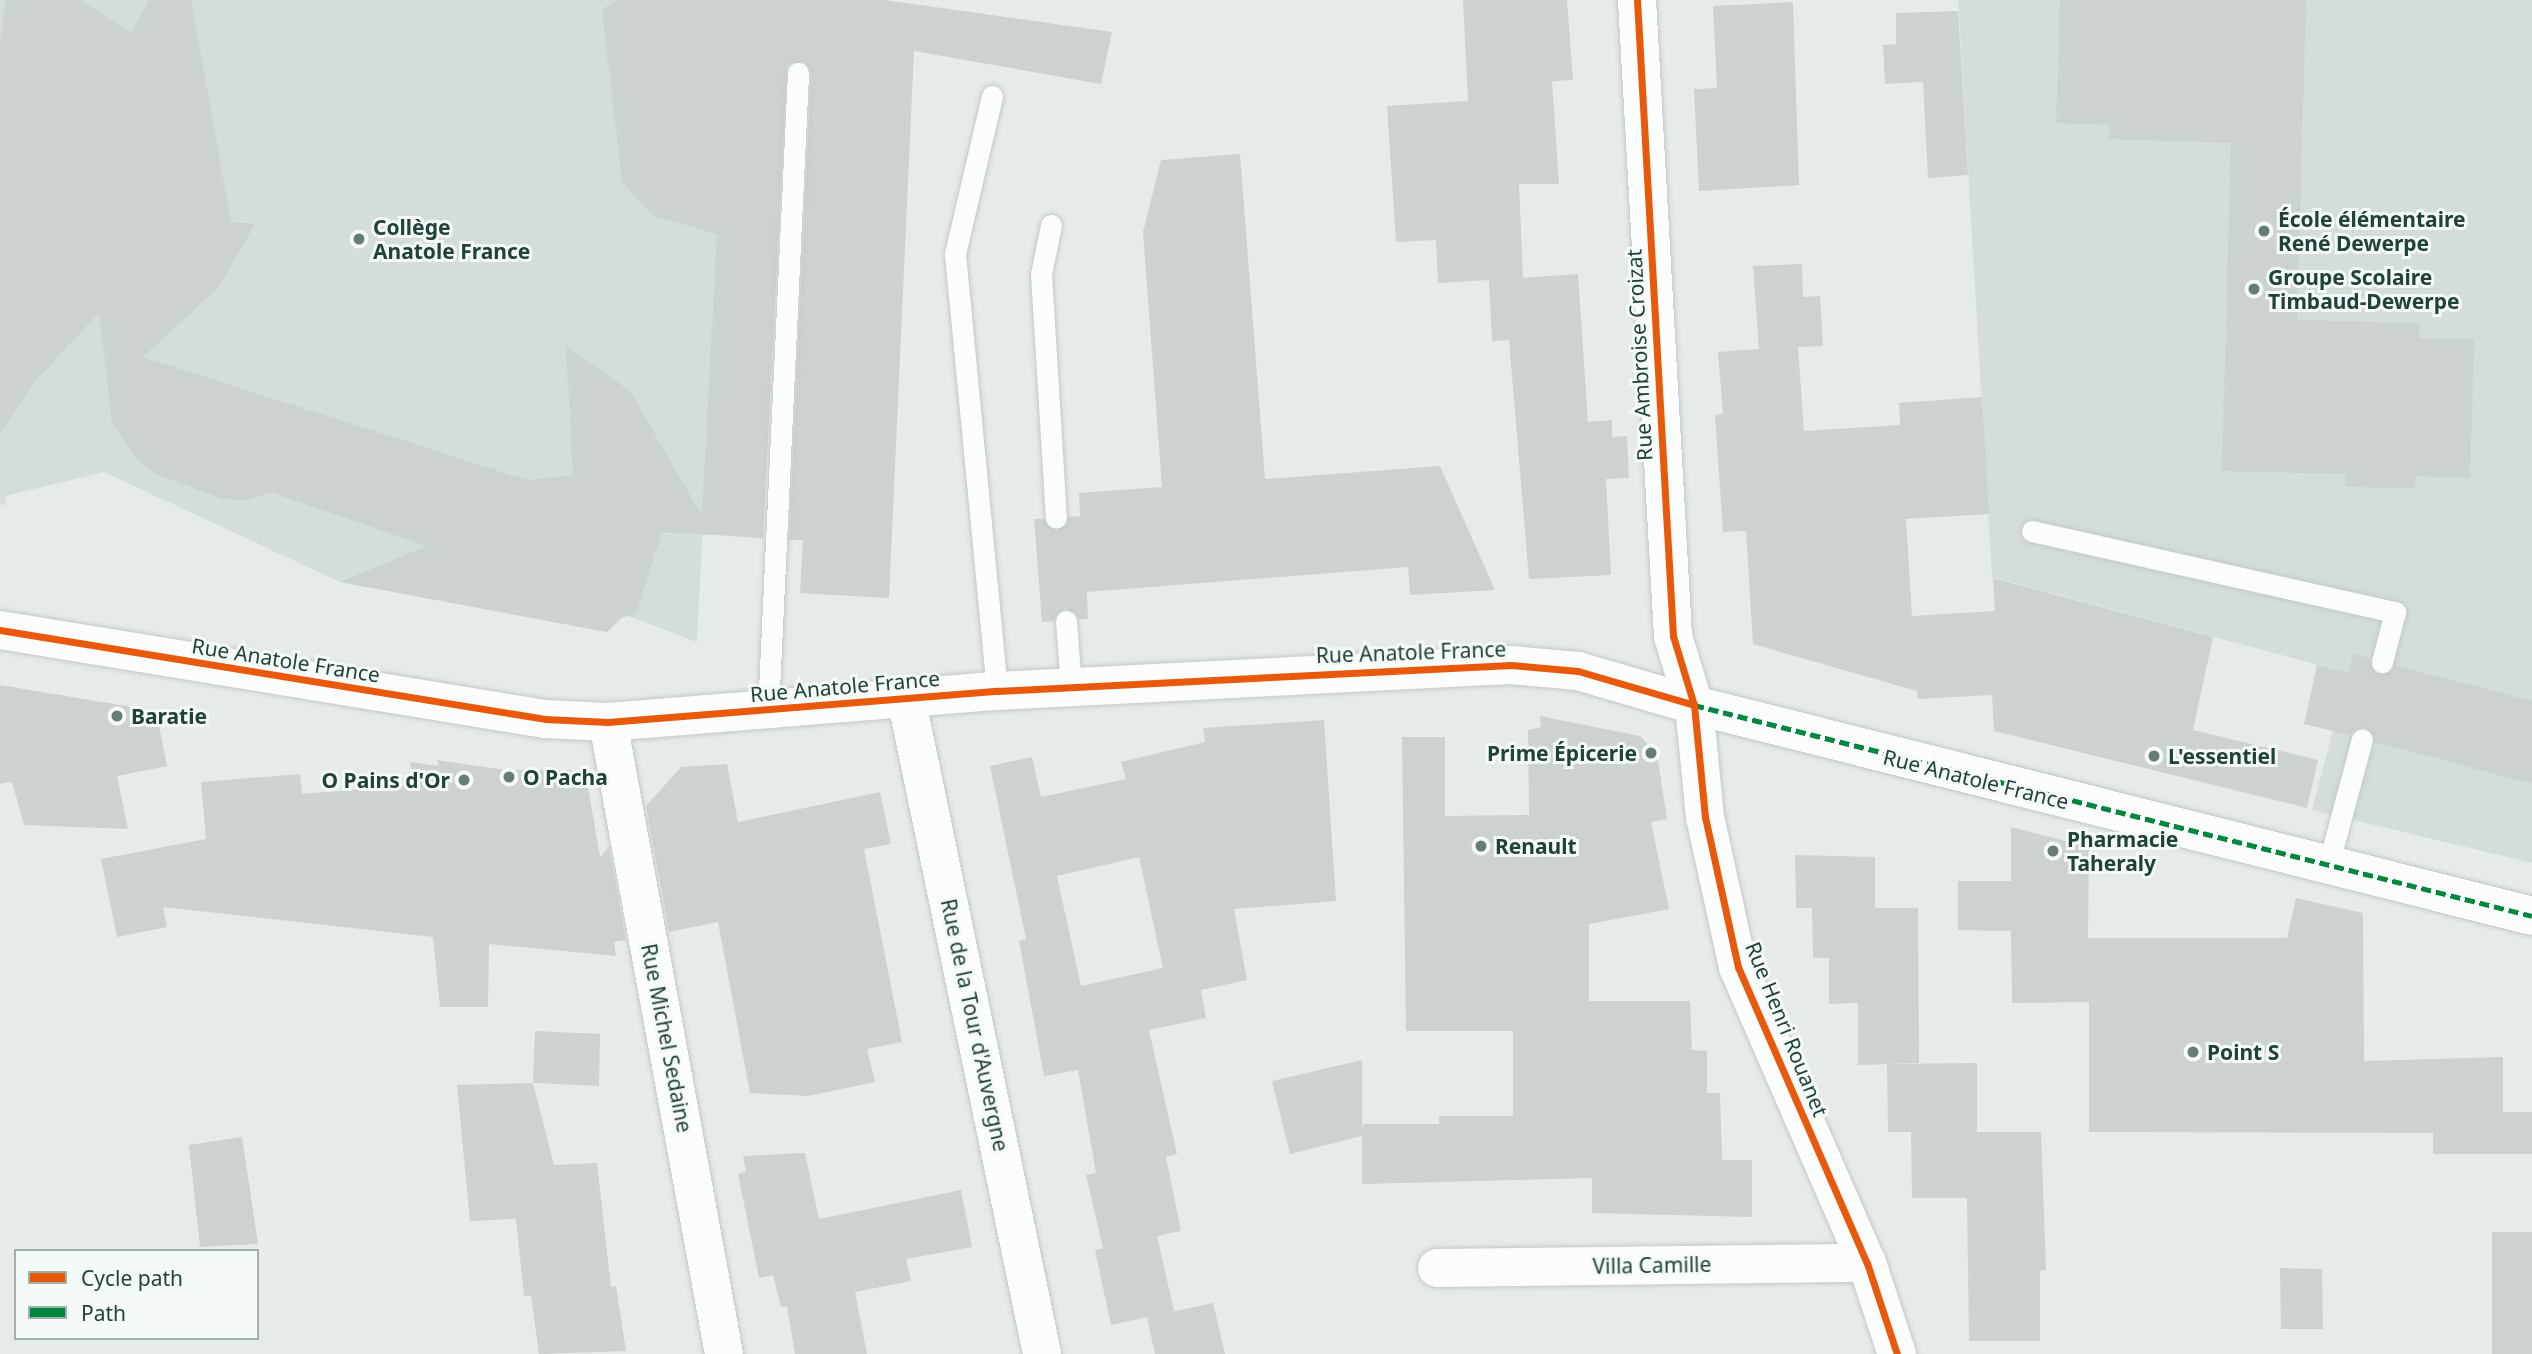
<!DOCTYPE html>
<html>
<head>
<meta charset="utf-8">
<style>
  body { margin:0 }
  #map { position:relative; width:2532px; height:1354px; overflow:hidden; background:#e6ebe9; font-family:"Noto Sans",sans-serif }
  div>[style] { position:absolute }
  .built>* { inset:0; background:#d3ddd9 }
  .building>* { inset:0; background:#ccd2d0 }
  .roads { filter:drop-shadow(0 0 2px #c3c8c6) drop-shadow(0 0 2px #c3c8c6) }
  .lane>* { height:21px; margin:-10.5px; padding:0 10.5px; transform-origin:10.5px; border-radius:10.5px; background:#fbfcfc }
  .street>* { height:38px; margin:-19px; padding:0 19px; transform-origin:19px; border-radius:19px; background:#fbfcfc }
  .secondary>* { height:38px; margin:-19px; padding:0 19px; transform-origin:19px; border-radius:19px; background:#fbfcfc }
  .quiet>* { height:5px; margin-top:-2.5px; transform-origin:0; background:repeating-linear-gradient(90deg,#00873e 0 10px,transparent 0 15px) }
  .cycleway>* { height:7px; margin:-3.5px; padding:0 3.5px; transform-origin:3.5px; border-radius:3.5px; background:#e8590c }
  .dots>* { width:19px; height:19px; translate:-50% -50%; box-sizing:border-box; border:4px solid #f4faf8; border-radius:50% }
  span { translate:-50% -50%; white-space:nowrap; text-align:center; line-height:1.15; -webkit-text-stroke:6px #f4faf8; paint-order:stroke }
  .poi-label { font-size:21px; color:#21413b; font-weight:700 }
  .left { translate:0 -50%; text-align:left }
  .right { translate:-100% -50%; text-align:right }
  .street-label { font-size:21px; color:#21413b }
  .legend { position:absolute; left:14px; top:1249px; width:245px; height:91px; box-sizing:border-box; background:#f4faf8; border:2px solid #a0b0ac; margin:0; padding:9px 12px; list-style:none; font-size:21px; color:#21413b }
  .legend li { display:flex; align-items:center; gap:14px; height:35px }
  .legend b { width:35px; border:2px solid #a0b0ac }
</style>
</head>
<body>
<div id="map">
  <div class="built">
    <div style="clip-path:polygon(0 0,712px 0,729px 6px,697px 642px,626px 615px,607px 632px,340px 582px,104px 472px,5px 496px,7px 504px,0 505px)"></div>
    <div style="clip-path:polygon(1958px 0,2532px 0,2532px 863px,2312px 810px,2348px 673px,1992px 577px)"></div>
  </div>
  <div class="building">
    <div style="clip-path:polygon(6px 0,80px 0,131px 33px,149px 0,191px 0,231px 222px,255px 224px,218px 288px,143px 357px,527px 480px,573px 475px,566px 346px,630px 391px,702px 516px,717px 234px,653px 216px,622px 182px,602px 9px,618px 0,885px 0,1112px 32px,1101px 84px,914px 51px,889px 598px,800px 593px,803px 540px,789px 540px,811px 74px,804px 62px,787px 65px,763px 538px,662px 532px,636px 614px,619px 618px,607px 632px,340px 582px,427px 546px,270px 492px,249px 500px,223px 499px,155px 474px,135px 457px,112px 422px,99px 313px,36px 380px,0 434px,0 40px)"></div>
    <div style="clip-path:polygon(1463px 0,1567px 0,1573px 80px,1552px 81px,1559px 184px,1519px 184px,1523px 278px,1438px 283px,1436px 240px,1396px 242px,1387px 106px,1468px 101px)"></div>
    <div style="clip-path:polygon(2060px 0,2306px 0,2297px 320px,2420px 323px,2419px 338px,2474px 339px,2470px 478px,2416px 476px,2415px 488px,2345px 487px,2346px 474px,2222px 471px,2231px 143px,2109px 139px,2110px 125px,2056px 123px)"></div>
    <div style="clip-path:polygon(1793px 2px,1799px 185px,1699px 191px,1694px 89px,1717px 88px,1713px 6px)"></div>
    <div style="clip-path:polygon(1958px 11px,1968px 175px,1928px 178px,1923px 82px,1885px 84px,1883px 45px,1896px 44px,1896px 13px)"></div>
    <div style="clip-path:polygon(1240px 154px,1265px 479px,1440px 466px,1495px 590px,1410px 595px,1408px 567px,1087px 592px,1088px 619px,1079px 619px,1066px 608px,1053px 621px,1042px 622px,1034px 519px,1043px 519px,1057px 531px,1069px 517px,1080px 516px,1079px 493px,1162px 487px,1143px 232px,1161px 160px)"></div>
    <div style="clip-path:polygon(1802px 264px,1803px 297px,1820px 296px,1823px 346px,1798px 347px,1804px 431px,1900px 425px,1899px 403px,1982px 397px,1989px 514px,1906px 519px,1912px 616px,1995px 611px,1993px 578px,2213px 637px,2193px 730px,2318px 760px,2307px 808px,1994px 731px,1992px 695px,1918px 699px,1917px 691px,1753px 644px,1746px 531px,1723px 532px,1715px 415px,1723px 414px,1718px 352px,1759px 349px,1753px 266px)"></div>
    <div style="clip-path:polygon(1578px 274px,1588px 422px,1612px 420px,1612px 437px,1627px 436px,1629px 478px,1606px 479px,1611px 575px,1529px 579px,1509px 340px,1492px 341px,1489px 280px)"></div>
    <div style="clip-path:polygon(2353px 654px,2369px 658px,2378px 674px,2395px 665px,2532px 701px,2532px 784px,2375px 742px,2365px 726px,2349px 735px,2304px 724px,2317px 665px,2349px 673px)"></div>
    <div style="clip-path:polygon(0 685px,156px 711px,167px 766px,117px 776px,128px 829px,24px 825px,12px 782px,0 784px)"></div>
    <div style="clip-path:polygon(1540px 716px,1640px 736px,1657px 754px,1667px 819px,1651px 822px,1669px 909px,1589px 924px,1589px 1001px,1690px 1001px,1692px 1050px,1707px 1051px,1707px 1093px,1720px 1093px,1722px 1160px,1752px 1160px,1752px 1217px,1592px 1213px,1592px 1178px,1362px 1184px,1362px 1136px,1290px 1154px,1272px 1081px,1362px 1060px,1362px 1130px,1363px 1124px,1439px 1124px,1439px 1116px,1513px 1116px,1513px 1031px,1406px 1031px,1402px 737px,1445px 737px,1445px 816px,1529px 815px,1528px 730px,1541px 727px)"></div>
    <div style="clip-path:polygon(evenodd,1324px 720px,1336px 901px,1234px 909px,1247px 980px,1201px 990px,1206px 1018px,1149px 1030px,1177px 1154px,1166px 1157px,1181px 1231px,1157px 1236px,1174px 1311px,1111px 1325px,1095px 1250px,1103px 1248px,1086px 1175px,1096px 1173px,1078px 1070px,1044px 1076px,1019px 941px,1026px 939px,990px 766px,1032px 757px,1041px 797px,1126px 779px,1121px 762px,1205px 742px,1203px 728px,1324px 720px,1139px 857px,1163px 968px,1081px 986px,1057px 876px,1139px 857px)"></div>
    <div style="clip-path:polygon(437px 760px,505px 770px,571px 770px,588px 787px,600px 857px,609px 847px,626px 940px,614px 942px,616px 956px,489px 944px,488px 1007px,440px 1007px,433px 937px,163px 907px,167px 927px,117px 937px,101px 859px,206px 839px,201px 782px,300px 774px,302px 794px,413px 785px,410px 762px,439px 766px)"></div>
    <div style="clip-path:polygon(727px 764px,738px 822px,880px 792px,891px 844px,864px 849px,902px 1042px,867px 1049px,875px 1082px,808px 1096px,750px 1093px,718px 922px,669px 932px,646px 806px,681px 767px)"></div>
    <div style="clip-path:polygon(2011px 827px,2089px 847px,2088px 938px,2287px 938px,2296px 898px,2363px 913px,2364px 1061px,2503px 1057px,2503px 1112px,2532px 1112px,2532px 1154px,2433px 1154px,2433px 1133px,2089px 1132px,2089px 1002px,2012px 1003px,2011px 931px,1958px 930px,1958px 881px,2011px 881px)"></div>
    <div style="clip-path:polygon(1795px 855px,1875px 857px,1875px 908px,1918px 908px,1919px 1063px,1858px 1065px,1858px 1003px,1829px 1004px,1829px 958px,1813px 958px,1812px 908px,1796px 908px)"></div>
    <div style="clip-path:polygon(535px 1031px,600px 1034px,599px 1086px,533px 1083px)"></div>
    <div style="clip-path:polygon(1977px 1063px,1977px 1132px,2041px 1132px,2046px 1270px,2040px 1271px,2040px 1341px,1969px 1341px,1967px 1198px,1912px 1198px,1911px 1132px,1888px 1132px,1887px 1064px)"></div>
    <div style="clip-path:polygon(533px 1083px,554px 1165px,597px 1163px,611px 1287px,616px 1286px,626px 1351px,539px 1354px,531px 1296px,524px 1296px,516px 1219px,470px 1221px,457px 1085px)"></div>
    <div style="clip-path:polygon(242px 1137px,258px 1244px,200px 1247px,189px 1145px)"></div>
    <div style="clip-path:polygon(805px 1153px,819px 1219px,961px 1190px,972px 1247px,906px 1259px,911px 1281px,855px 1292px,867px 1354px,795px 1354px,787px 1307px,781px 1307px,773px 1275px,759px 1278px,738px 1174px,746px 1172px,743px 1156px)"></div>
    <div style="clip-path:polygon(2492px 1232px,2532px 1232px,2532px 1354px,2492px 1354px)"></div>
    <div style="clip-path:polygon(2280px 1268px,2322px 1269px,2323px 1329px,2281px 1329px)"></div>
    <div style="clip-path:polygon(1213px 1303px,1225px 1354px,1155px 1354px,1147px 1317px)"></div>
  </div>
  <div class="roads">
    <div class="lane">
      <div style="left:992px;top:96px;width:162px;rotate:103.2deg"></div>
      <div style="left:955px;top:254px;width:439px;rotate:84.5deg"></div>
      <div style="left:1051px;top:225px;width:50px;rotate:101.5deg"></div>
      <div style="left:1041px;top:274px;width:244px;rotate:86.5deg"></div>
      <div style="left:2032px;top:531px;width:372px;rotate:12.6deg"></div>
      <div style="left:2395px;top:612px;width:52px;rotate:104.6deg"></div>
      <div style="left:1066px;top:621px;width:66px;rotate:85.7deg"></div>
      <div style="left:768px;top:712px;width:640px;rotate:-87.31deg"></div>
      <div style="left:2328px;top:866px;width:131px;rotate:-75deg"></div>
    </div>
    <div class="street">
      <div style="left:1637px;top:0;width:637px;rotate:86.76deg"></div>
      <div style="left:1673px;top:636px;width:72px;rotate:73.1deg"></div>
      <div style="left:1694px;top:705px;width:113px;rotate:84.4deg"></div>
      <div style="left:1705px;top:817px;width:154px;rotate:77.6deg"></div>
      <div style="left:1738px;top:967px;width:323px;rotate:66.5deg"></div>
      <div style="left:1867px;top:1263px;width:96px;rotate:71.8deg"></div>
      <div style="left:906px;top:697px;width:671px;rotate:78.3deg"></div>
      <div style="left:1694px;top:705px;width:864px;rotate:14.13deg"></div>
      <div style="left:608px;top:722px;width:643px;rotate:79.6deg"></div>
      <div style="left:1437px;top:1268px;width:430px;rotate:-0.7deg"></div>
    </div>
    <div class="secondary">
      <div style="left:0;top:630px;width:552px;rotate:9.27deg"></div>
      <div style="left:545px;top:719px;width:63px;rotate:2.7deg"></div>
      <div style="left:608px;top:722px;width:390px;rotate:-4.6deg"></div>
      <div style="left:997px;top:691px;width:515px;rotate:-2.9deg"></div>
      <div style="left:1511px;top:665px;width:67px;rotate:5.1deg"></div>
      <div style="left:1578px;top:671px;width:121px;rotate:16.3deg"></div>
    </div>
  </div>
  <div class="quiet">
    <div style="left:1694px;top:705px;width:864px;rotate:14.13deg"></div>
  </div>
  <div class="cycleway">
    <div style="left:1637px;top:0;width:637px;rotate:86.76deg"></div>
    <div style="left:1673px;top:636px;width:72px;rotate:73.1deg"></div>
    <div style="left:1694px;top:705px;width:113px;rotate:84.4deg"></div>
    <div style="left:1705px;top:817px;width:154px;rotate:77.6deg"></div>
    <div style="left:1738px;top:967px;width:323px;rotate:66.5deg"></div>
    <div style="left:1867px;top:1263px;width:96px;rotate:71.8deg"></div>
    <div style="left:0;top:630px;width:552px;rotate:9.27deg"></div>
    <div style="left:545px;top:719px;width:63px;rotate:2.7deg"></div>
    <div style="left:608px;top:722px;width:390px;rotate:-4.6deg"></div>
    <div style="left:997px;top:691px;width:515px;rotate:-2.9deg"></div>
    <div style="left:1511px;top:665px;width:67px;rotate:5.1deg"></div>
    <div style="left:1578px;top:671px;width:121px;rotate:16.3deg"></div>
  </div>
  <div class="dots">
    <div style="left:2264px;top:231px;background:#667c78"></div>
    <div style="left:359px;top:239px;background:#667c78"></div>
    <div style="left:2254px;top:289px;background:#667c78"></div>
    <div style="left:117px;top:716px;background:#667c78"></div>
    <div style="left:1651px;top:753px;background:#667c78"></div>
    <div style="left:2154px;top:756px;background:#667c78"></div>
    <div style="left:509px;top:777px;background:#667c78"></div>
    <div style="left:464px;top:780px;background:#667c78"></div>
    <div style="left:1481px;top:846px;background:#667c78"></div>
    <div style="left:2053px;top:851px;background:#667c78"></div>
    <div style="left:2193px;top:1052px;background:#667c78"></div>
  </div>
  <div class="poi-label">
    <span class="left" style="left:2278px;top:231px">École élémentaire<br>René Dewerpe</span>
    <span class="left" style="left:373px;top:239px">Collège<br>Anatole France</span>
    <span class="left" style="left:2268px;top:289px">Groupe Scolaire<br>Timbaud-Dewerpe</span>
    <span class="left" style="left:131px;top:716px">Baratie</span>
    <span class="right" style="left:1637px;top:753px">Prime Épicerie</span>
    <span class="left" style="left:2168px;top:756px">L'essentiel</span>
    <span class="left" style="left:523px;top:777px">O Pacha</span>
    <span class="right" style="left:450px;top:780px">O Pains d'Or</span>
    <span class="left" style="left:2067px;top:851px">Pharmacie<br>Taheraly</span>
    <span class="left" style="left:1495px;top:846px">Renault</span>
    <span class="left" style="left:2207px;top:1052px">Point S</span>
  </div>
  <div class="street-label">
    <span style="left:1639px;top:355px;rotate:-93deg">Rue Ambroise Croizat</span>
    <span style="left:1411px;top:652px;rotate:-2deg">Rue Anatole France</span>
    <span style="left:286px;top:660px;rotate:9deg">Rue Anatole France</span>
    <span style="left:845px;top:686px;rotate:-5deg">Rue Anatole France</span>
    <span style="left:1976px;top:779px;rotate:14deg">Rue Anatole France</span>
    <span style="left:975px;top:1025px;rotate:78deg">Rue de la Tour d'Auvergne</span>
    <span style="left:1787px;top:1029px;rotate:68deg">Rue Henri Rouanet</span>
    <span style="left:667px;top:1038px;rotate:79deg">Rue Michel Sedaine</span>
    <span style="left:1652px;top:1265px;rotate:-1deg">Villa Camille</span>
  </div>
  <ul class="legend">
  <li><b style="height:9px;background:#e8590c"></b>Cycle path</li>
  <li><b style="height:9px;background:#00873e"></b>Path</li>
  </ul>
</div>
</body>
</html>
